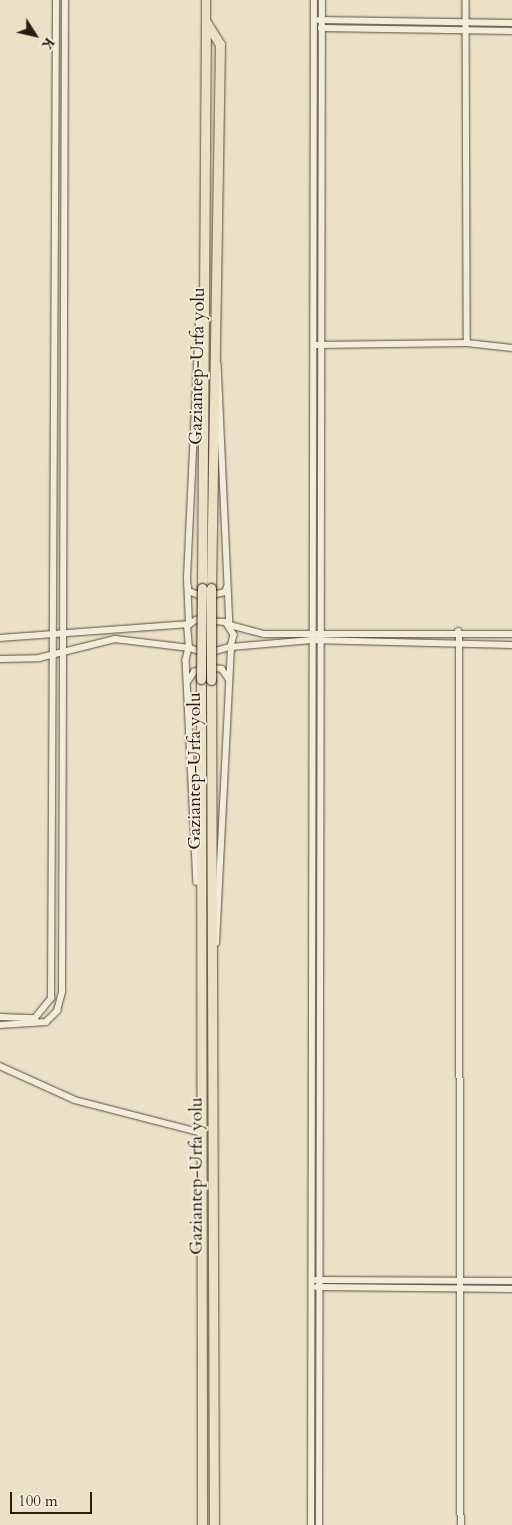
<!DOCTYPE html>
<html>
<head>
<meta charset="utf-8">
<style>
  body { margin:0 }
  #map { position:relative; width:512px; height:1525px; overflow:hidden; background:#ece1c6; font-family:Cardo,serif }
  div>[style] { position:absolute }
  .roads { filter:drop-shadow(0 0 1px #5d4c3f) drop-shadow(0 0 1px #5d4c3f) }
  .minor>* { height:5.5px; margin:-2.75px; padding:0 2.75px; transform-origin:2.75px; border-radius:2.75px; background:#f3ecda }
  .major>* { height:8px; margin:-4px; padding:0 4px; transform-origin:4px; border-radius:4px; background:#ece1c6 }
  .highway>* { height:9px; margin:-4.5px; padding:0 4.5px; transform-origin:4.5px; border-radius:4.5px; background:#ece1c6 }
  .bridges { filter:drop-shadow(0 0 1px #2d1a12) drop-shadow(0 0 1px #2d1a12) }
  .highway-bridge>* { height:9px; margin:-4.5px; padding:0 4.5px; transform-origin:4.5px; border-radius:4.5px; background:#ece1c6 }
  span { translate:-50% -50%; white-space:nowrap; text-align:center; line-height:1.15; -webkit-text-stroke:4px #f3ecda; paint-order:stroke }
  .street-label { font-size:18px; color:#2d1a12 }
  .north { position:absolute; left:10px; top:10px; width:50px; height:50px; -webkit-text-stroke:4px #f3ecda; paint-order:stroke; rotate:125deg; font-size:14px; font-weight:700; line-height:20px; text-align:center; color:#2d1a12 }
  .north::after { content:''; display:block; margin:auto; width:18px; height:22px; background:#2d1a12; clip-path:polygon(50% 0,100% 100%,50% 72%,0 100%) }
  .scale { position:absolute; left:10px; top:1492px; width:82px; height:22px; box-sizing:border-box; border:2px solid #2d1a12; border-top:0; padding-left:6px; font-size:15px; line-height:18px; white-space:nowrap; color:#2d1a12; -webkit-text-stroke:4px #f3ecda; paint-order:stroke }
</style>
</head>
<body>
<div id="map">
  <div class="roads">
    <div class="minor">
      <div style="left:466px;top:0;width:343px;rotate:89.8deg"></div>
      <div style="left:319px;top:20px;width:193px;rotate:0.9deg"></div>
      <div style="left:321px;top:28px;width:191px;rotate:0.9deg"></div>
      <div style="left:317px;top:345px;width:150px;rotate:-0.8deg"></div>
      <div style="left:467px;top:343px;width:45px;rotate:6.3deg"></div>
      <div style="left:218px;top:364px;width:261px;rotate:87.4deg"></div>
      <div style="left:230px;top:625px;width:35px;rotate:15deg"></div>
      <div style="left:264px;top:634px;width:248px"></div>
      <div style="left:188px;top:585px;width:6px;rotate:81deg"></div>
      <div style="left:189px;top:591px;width:16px;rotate:22deg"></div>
      <div style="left:204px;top:597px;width:22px;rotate:-13deg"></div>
      <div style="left:225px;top:592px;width:5px;rotate:-68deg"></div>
      <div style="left:196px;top:620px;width:30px;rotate:4deg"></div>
      <div style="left:226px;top:622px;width:15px;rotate:58deg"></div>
      <div style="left:234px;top:635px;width:12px;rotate:104deg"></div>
      <div style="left:231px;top:647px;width:26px;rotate:164deg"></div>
      <div style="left:206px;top:654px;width:18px;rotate:-161deg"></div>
      <div style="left:189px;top:648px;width:22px;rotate:-95deg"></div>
      <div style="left:187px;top:626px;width:11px;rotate:-34deg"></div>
      <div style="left:459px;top:631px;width:894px;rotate:89.87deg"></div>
      <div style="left:0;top:638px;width:190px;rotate:-4.2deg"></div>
      <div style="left:189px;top:624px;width:46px;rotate:-92.5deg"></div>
      <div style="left:187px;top:578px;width:277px;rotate:-87.3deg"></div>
      <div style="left:0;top:659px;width:39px;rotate:-1deg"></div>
      <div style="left:39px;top:658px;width:78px;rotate:-14deg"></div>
      <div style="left:115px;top:639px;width:75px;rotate:6.9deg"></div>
      <div style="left:189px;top:648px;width:12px;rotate:104deg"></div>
      <div style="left:186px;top:660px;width:222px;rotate:87.2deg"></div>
      <div style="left:188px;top:681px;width:11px;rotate:-56deg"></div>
      <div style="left:194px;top:672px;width:16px;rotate:-18deg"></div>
      <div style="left:209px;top:667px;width:13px;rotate:9deg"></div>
      <div style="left:222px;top:669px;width:12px;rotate:55deg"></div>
      <div style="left:216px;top:943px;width:296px;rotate:-87.1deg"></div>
      <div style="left:231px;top:647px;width:81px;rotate:-4.9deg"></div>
      <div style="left:312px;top:640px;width:200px;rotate:1.4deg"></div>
      <div style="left:0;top:1017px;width:35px;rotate:2deg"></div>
      <div style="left:35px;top:1018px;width:26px;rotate:-51deg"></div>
      <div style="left:51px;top:998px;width:998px;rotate:-89.71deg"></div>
      <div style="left:0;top:1025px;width:46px;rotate:-3.7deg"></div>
      <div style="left:46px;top:1022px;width:16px;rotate:-45deg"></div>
      <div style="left:57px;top:1011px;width:20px;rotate:-75deg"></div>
      <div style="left:62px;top:992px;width:992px;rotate:-89.83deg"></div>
      <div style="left:0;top:1066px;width:82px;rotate:24.4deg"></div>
      <div style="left:75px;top:1100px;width:132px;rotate:14.5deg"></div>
      <div style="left:316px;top:1280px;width:196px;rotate:0.3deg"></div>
      <div style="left:317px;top:1287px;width:195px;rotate:0.6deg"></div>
      <div style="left:311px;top:1525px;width:1525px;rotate:-89.89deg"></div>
      <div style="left:319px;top:1525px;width:1525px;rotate:-89.89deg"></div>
    </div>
    <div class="major">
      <div style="left:206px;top:0;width:22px;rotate:90deg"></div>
    </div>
    <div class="highway">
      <div style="left:206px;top:22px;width:26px;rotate:58deg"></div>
      <div style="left:220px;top:44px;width:544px;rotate:90.95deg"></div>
      <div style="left:202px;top:588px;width:566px;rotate:-89.6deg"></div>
      <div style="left:201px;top:679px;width:846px;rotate:89.93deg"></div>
      <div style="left:211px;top:680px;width:845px;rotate:89.8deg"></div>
    </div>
  </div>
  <div class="bridges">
    <div class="highway-bridge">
      <div style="left:211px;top:588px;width:92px;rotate:90deg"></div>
      <div style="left:201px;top:679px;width:91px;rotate:-89.4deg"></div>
    </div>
  </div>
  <div class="street-label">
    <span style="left:198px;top:366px;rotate:-89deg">Gaziantep-Urfa yolu</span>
    <span style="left:195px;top:771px;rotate:-90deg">Gaziantep-Urfa yolu</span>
    <span style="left:197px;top:1176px;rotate:-90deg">Gaziantep-Urfa yolu</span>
  </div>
  <div class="north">K</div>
  <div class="scale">100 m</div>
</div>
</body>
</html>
